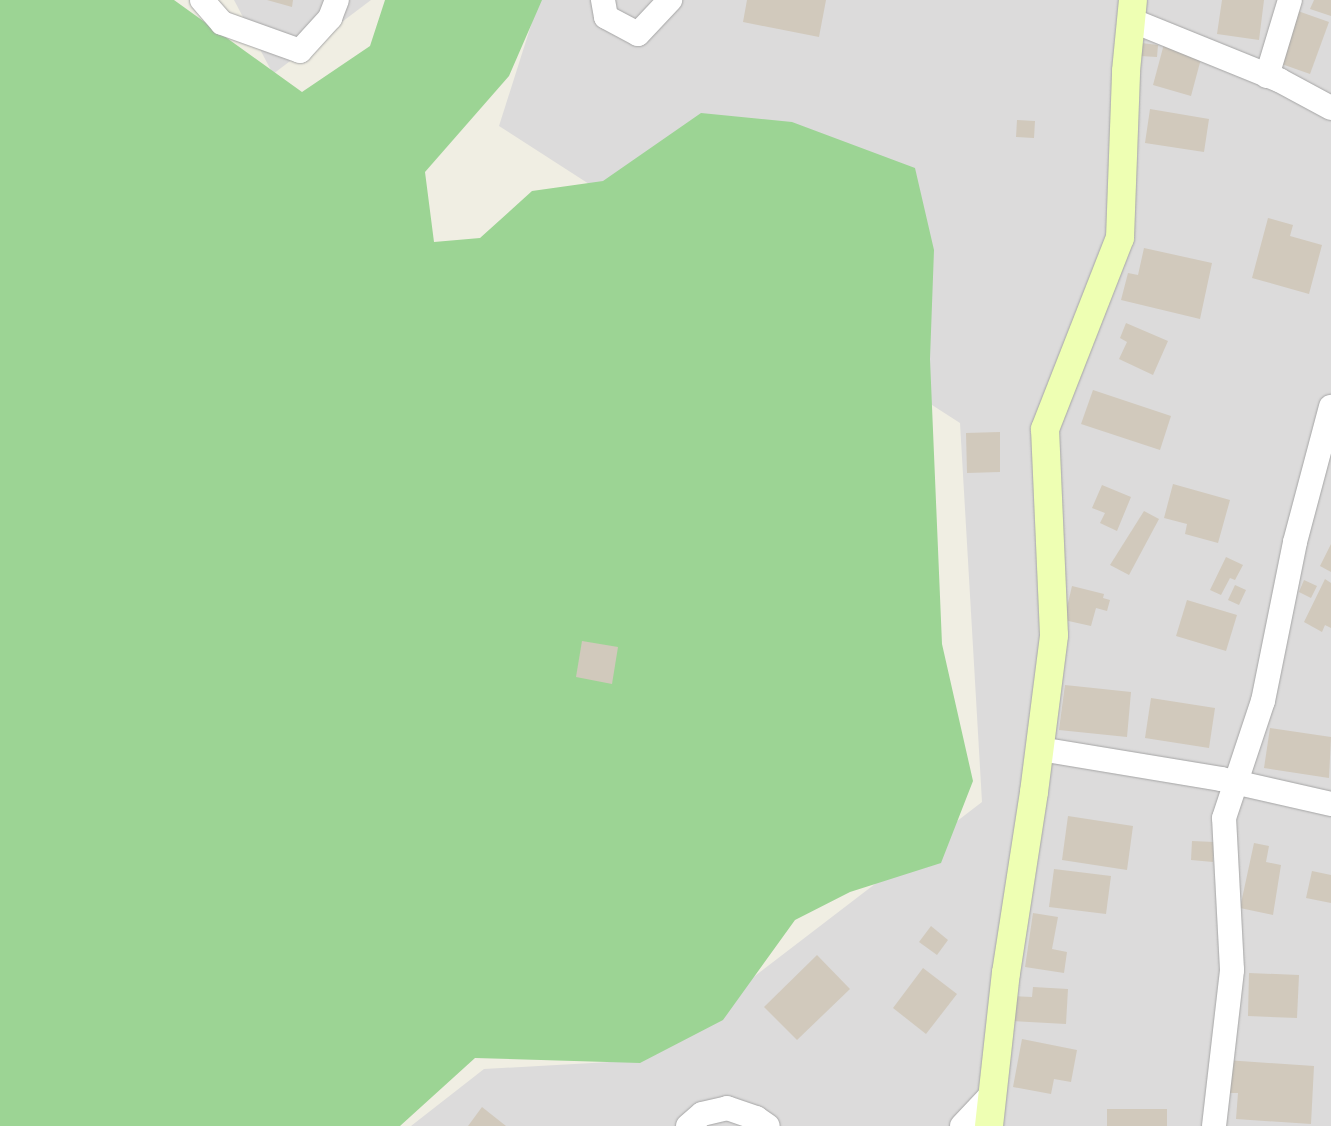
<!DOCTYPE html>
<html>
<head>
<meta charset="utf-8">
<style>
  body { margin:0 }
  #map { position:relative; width:1331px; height:1126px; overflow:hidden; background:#f0eee3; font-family:"Alegreya Sans",sans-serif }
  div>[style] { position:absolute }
  .residential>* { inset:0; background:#dcdbdb }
  .forest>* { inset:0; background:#9cd494 }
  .building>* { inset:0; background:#d1c9bc }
  .roads { filter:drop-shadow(0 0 1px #a5a5a5) drop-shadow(0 0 1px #a5a5a5) }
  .street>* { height:24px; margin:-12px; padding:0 12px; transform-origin:12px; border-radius:12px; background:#fff }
  .secondary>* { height:28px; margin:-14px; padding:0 14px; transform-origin:14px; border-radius:14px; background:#eeffb3 }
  span { translate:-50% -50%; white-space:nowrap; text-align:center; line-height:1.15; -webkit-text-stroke:4px #fff; paint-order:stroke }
</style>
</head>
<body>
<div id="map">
  <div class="residential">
    <div style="clip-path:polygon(234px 0,371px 0,273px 74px)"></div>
    <div style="clip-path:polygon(539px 0,1331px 0,1331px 1126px,411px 1126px,484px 1069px,645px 1060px,982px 802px,960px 423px,499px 126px)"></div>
  </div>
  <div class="forest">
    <div style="clip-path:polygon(0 0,174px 0,302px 92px,370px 46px,385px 0,542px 0,509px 76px,425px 172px,434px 242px,480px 238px,532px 191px,603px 181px,701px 113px,792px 122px,915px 168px,934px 250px,930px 359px,942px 644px,973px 781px,941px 863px,850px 892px,795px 920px,723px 1020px,640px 1063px,475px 1058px,400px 1126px,0 1126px)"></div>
  </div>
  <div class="building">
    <div style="clip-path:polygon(267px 0,293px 0,292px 7px)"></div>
    <div style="clip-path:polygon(747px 0,826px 0,819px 37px,743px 22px)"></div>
    <div style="clip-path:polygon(1222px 0,1264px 0,1259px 40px,1217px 34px)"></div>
    <div style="clip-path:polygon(1314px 0,1331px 0,1331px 16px,1310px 9px)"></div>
    <div style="clip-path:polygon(1295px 10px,1329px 22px,1310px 74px,1276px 62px)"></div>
    <div style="clip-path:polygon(1141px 43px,1158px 45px,1157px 57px,1140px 56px)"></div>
    <div style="clip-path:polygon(1164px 44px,1202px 55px,1191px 96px,1153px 85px)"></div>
    <div style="clip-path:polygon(1150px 109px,1209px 119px,1204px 152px,1145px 143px)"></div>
    <div style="clip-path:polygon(1017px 120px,1035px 121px,1034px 138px,1016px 137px)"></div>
    <div style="clip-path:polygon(1268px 218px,1293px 225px,1290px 236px,1322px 245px,1309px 294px,1252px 278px)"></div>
    <div style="clip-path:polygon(1144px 248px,1212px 263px,1200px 319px,1121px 300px,1128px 273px,1138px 275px)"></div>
    <div style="clip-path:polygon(1126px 323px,1168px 341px,1153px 375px,1119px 359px,1127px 342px,1120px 338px)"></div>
    <div style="clip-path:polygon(1093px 390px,1171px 416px,1160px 450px,1081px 424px)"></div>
    <div style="clip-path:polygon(1000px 432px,1000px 472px,967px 473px,966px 433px)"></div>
    <div style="clip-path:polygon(1173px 484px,1230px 500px,1218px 543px,1185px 534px,1187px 524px,1164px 518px)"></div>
    <div style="clip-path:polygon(1102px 485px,1131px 497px,1117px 531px,1100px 523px,1105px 513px,1092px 508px)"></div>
    <div style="clip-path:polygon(1144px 511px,1159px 519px,1129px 575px,1110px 565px)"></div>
    <div style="clip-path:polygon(1331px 544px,1331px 572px,1320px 566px)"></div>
    <div style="clip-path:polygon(1226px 557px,1243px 565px,1235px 580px,1230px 578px,1221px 595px,1210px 590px)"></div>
    <div style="clip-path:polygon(1325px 579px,1331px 583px,1331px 628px,1325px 625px,1322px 632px,1304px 622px)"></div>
    <div style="clip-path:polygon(1304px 580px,1317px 586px,1311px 598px,1299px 592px)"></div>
    <div style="clip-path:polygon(1235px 585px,1246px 590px,1239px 605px,1228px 600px)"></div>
    <div style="clip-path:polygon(1072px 586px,1104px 594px,1103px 598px,1110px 600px,1107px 611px,1096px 608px,1091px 626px,1064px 620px)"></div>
    <div style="clip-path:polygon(1187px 600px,1237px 615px,1226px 651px,1176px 636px)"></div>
    <div style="clip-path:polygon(582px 641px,618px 647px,612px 684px,576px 677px)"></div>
    <div style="clip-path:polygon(1065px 685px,1131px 692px,1127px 737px,1059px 730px)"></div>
    <div style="clip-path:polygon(1151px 698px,1215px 708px,1209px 748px,1145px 738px)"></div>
    <div style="clip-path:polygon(1270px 728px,1331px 737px,1329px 778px,1264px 768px)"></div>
    <div style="clip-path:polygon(1068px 816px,1133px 826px,1127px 870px,1062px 860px)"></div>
    <div style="clip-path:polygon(1192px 841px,1214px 842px,1213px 862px,1191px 860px)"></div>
    <div style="clip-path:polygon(1254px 843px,1269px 846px,1266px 862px,1281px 865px,1273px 915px,1240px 908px)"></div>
    <div style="clip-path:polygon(1054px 869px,1111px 876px,1106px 914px,1049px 907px)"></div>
    <div style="clip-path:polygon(1312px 871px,1331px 875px,1331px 903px,1306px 898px)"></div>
    <div style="clip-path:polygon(1033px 913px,1058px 917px,1052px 949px,1067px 952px,1064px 973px,1025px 967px)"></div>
    <div style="clip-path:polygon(931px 926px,948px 940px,937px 955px,919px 942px)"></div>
    <div style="clip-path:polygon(817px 955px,850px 989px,797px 1040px,764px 1007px)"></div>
    <div style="clip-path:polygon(923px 968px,957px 994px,926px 1034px,893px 1008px)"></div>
    <div style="clip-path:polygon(1249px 973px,1299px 975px,1297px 1018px,1248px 1016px)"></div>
    <div style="clip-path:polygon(1033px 987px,1068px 989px,1066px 1024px,1012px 1021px,1013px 996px,1032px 997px)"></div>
    <div style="clip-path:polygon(1022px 1039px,1077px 1050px,1071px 1082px,1054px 1079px,1051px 1094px,1013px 1087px)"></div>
    <div style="clip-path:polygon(1226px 1060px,1314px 1066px,1311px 1124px,1236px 1119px,1238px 1093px,1225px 1093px)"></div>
    <div style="clip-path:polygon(482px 1107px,506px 1126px,468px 1126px)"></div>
    <div style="clip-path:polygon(1107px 1109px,1167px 1109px,1167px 1126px,1107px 1126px)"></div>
  </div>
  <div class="roads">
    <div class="street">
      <div style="left:202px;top:0;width:30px;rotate:49deg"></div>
      <div style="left:222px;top:23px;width:83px;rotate:19.7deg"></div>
      <div style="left:300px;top:51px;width:45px;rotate:-47.7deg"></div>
      <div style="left:330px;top:18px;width:19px;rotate:-69deg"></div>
      <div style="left:603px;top:0;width:17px;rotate:80deg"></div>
      <div style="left:606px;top:17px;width:36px;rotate:28deg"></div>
      <div style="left:638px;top:34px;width:47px;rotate:-46.7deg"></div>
      <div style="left:1131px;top:20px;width:160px;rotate:22.1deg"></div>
      <div style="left:1279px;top:80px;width:59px;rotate:28.3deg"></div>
      <div style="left:1267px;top:76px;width:79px;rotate:-73.2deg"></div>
      <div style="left:1040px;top:749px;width:183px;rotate:9.4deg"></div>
      <div style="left:1221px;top:779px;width:113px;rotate:12.8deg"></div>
      <div style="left:688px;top:1126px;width:18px;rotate:-41deg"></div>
      <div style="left:702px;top:1114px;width:26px;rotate:-13deg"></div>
      <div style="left:727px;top:1108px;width:31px;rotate:19deg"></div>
      <div style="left:756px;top:1118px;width:14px;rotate:34deg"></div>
      <div style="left:962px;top:1126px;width:44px;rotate:-46.8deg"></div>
      <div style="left:1214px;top:1126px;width:157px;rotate:-83.4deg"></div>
      <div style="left:1232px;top:970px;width:152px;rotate:-93deg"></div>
      <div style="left:1224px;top:818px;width:123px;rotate:-71.6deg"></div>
      <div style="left:1263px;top:701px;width:162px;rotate:-78.6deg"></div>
      <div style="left:1295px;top:542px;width:140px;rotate:-75.1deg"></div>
    </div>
    <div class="secondary">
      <div style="left:989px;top:1126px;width:154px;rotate:-83.7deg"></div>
      <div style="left:1006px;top:973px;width:183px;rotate:-81.2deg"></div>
      <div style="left:1034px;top:792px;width:158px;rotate:-82.7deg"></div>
      <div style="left:1054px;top:635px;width:206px;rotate:-92.5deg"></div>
      <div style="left:1045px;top:429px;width:205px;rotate:-68.6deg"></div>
      <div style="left:1120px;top:238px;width:167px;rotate:-87.9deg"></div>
      <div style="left:1126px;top:71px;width:71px;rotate:-84.4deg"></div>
    </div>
  </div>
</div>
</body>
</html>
